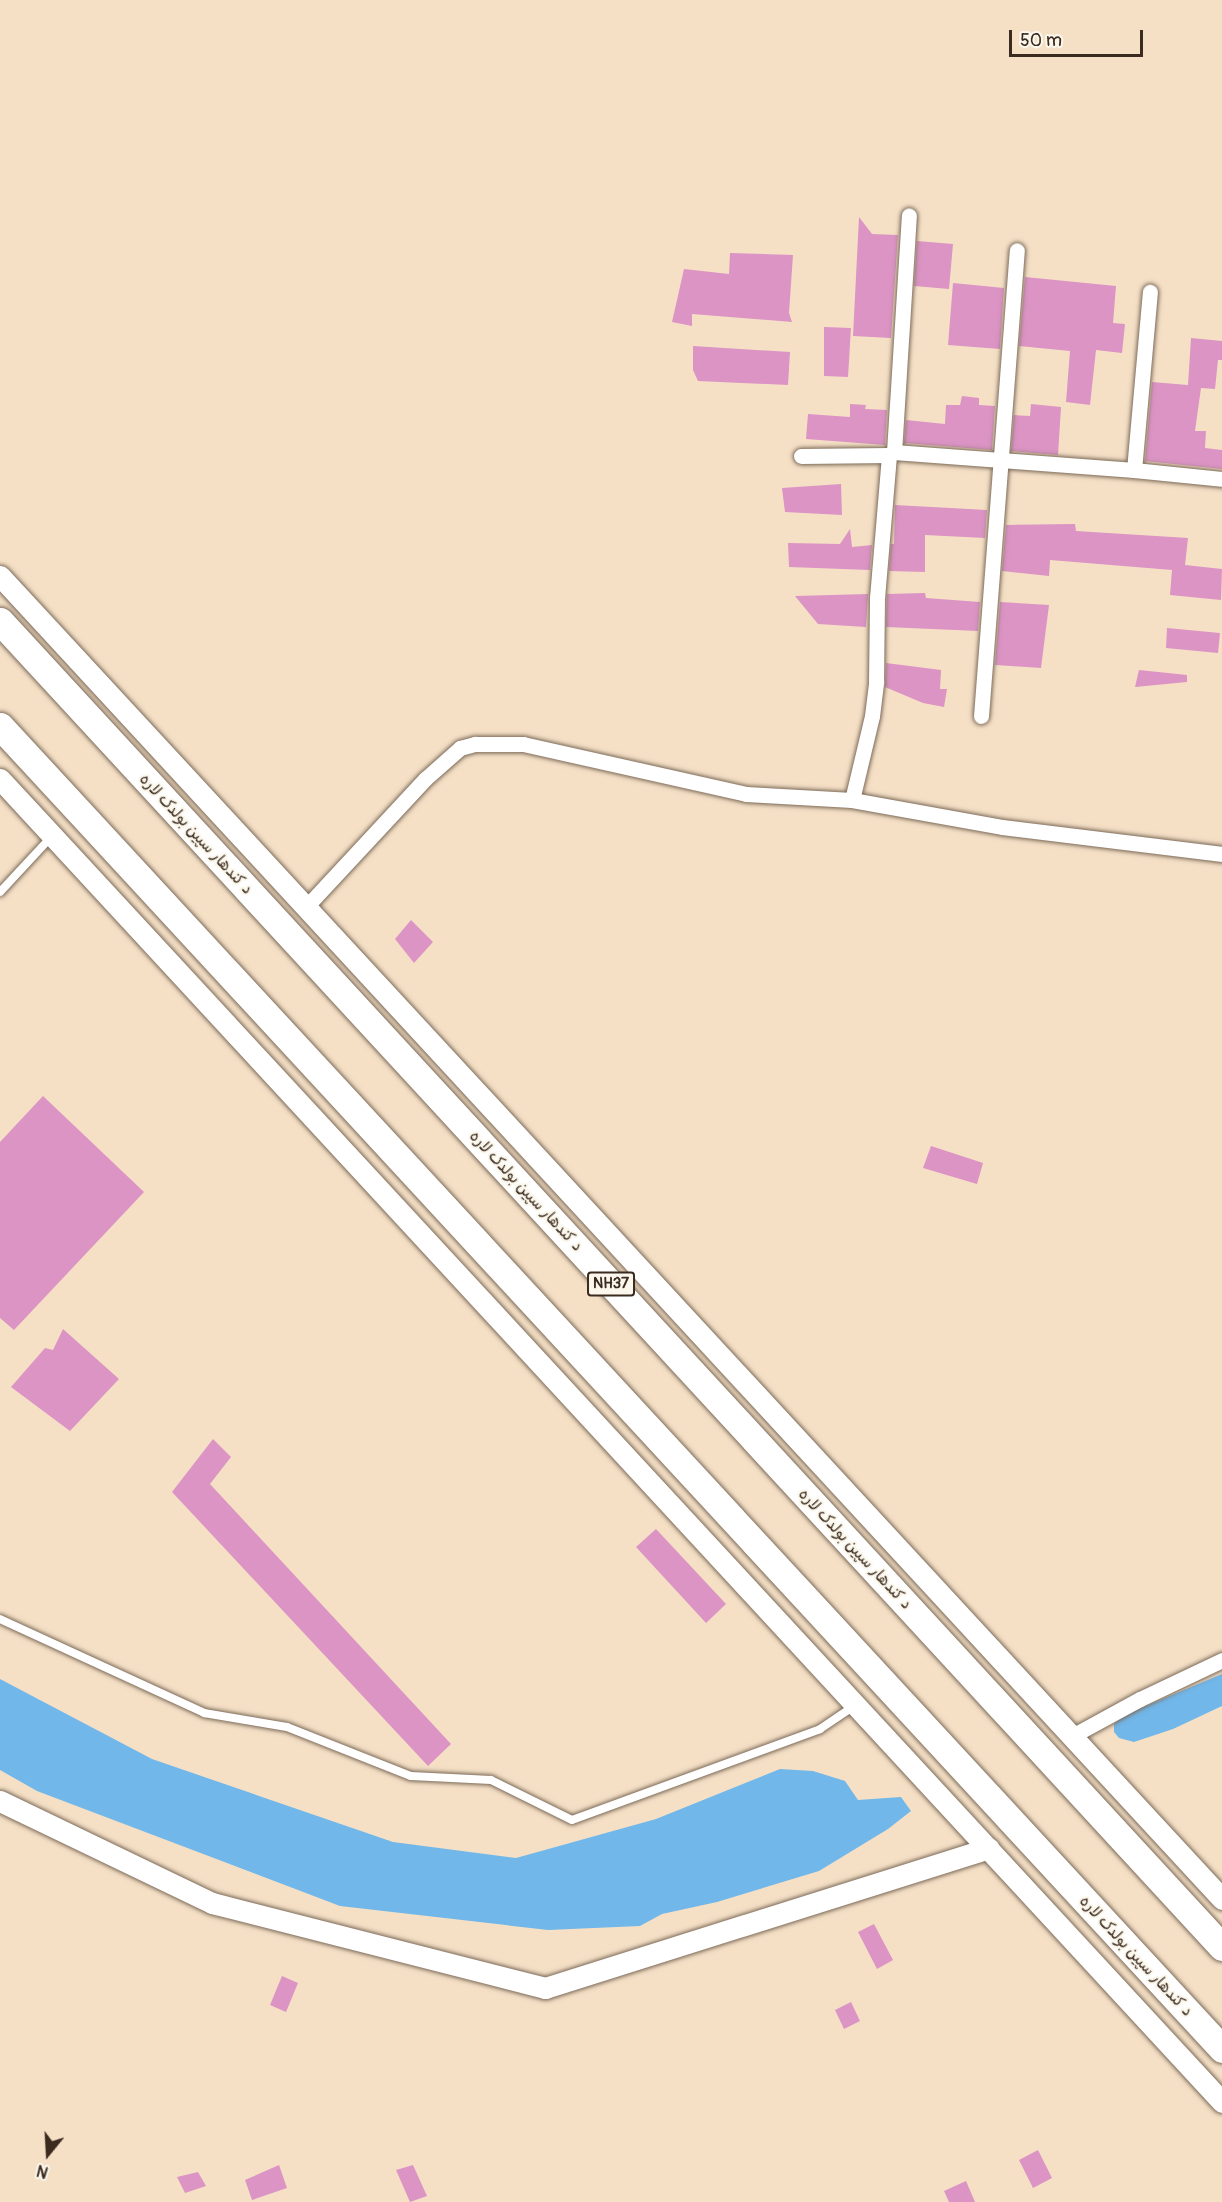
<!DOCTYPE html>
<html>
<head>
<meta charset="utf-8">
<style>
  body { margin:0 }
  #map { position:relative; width:1222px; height:2202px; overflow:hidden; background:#f5e0c6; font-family:Pangolin,"Playpen Sans Arabic",sans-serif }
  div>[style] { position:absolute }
  .water>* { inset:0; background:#72b7e9 }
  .building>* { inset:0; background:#db94c4 }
  .roads { filter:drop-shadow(0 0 2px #7c6a59) drop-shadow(0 0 2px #7c6a59) }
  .lane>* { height:8px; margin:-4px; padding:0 4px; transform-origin:4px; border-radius:4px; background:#fff }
  .street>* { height:15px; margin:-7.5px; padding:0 7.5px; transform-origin:7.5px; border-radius:7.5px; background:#fff }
  .secondary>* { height:21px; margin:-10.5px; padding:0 10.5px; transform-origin:10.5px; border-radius:10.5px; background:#fff }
  .highway>* { height:27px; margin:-13.5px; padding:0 13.5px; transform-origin:13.5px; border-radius:13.5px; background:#fff }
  span { translate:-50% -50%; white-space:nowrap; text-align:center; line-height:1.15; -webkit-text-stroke:4.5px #fbf7ec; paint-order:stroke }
  .shield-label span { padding:2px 4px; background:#fbf7ec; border:2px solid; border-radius:4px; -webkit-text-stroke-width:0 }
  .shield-label { font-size:15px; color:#3b2a1e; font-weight:700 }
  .street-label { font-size:16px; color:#3b2a1e }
  .north { position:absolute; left:18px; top:2124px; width:60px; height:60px; -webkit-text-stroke:4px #fbf7ec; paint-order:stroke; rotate:198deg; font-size:16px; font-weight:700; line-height:24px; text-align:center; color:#3b2a1e }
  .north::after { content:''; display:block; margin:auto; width:21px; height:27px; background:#3b2a1e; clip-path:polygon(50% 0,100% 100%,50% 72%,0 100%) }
  .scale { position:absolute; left:1009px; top:30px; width:134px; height:27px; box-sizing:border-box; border:3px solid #3b2a1e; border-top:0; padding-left:8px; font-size:18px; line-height:21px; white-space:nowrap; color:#3b2a1e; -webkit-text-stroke:4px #fbf7ec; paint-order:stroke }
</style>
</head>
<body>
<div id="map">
  <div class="water">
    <div style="clip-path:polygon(1222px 1674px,1222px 1706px,1173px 1729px,1134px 1742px,1119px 1738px,1114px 1732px,1114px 1724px,1122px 1716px)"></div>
    <div style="clip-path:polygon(0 1679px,152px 1759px,393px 1842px,516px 1858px,656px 1819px,780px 1769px,813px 1771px,845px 1781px,858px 1800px,901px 1797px,911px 1811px,888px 1829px,819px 1871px,717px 1902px,662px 1914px,640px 1926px,548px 1930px,340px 1906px,37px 1791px,0 1770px)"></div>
  </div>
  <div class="building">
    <div style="clip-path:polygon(859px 217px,872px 234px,898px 235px,891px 338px,853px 336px)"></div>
    <div style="clip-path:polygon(917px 241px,953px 244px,949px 289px,914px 286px)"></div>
    <div style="clip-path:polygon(730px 253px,793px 255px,789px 313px,792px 322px,692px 314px,692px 326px,672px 322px,684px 269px,729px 274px)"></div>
    <div style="clip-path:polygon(1025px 277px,1116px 286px,1113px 323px,1125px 324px,1122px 353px,1096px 350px,1090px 405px,1066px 402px,1070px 351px,1019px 346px)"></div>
    <div style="clip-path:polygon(953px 283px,1004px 288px,1000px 349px,948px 345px)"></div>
    <div style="clip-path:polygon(824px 327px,851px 328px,848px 377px,824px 376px)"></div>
    <div style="clip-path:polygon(1191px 338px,1222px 341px,1222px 360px,1218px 360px,1215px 389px,1201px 388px,1195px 431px,1206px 431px,1205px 448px,1222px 450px,1222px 469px,1145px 461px,1152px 382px,1188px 385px)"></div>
    <div style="clip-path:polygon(693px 346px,790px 352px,788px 385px,698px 381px,693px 370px)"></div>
    <div style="clip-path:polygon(962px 396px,979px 398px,979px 405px,995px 406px,992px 450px,904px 443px,906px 420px,945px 424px,946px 405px,960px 405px)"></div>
    <div style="clip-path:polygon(850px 404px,866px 405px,865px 409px,887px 410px,885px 445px,806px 439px,808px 414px,850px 417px)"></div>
    <div style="clip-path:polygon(1031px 404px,1061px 407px,1058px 455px,1011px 451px,1014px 415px,1030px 416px)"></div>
    <div style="clip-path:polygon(841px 484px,842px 515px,785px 512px,782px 488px)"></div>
    <div style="clip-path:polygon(895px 505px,987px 510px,985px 538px,925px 535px,925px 572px,889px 571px,891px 544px,894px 544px)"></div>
    <div style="clip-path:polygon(1075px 524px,1076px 531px,1188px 538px,1185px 565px,1222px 569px,1221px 600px,1170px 595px,1172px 570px,1050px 560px,1049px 576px,1002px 571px,1006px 525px)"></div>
    <div style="clip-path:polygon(850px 529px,852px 547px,872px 545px,870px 570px,789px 567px,788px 543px,840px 544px)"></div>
    <div style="clip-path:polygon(925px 593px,926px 598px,980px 602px,978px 631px,886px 627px,887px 594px)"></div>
    <div style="clip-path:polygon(868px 594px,866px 627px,818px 624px,795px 596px)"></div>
    <div style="clip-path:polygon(1000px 602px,1049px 605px,1041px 668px,995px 665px)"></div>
    <div style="clip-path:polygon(1167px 628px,1220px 633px,1218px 653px,1166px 648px)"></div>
    <div style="clip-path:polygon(886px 663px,941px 670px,940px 689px,947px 689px,944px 707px,923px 703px,885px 687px)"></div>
    <div style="clip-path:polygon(1139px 670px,1187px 675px,1187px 682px,1135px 687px)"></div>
    <div style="clip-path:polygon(411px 920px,433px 942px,414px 963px,395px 939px)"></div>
    <div style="clip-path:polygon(43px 1096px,144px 1192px,14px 1330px,0 1318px,0 1142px)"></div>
    <div style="clip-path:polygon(931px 1146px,983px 1163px,977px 1184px,923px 1168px)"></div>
    <div style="clip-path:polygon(63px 1329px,119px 1379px,70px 1431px,11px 1387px,45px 1348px,53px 1350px)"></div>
    <div style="clip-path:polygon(213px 1439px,231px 1457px,210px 1484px,451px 1744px,428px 1766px,172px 1492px)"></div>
    <div style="clip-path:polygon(656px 1529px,726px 1604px,706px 1623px,636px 1547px)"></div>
    <div style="clip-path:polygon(874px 1924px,893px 1960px,877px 1969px,858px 1932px)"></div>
    <div style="clip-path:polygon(282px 1976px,298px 1983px,286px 2012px,270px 2005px)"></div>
    <div style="clip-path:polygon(851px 2002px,860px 2021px,844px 2029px,835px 2010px)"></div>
    <div style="clip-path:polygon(1038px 2150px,1052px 2178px,1033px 2188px,1019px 2160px)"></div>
    <div style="clip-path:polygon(279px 2165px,287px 2188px,252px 2200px,245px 2180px)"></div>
    <div style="clip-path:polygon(413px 2165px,427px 2196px,410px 2202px,396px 2170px)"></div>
    <div style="clip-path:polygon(198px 2172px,206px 2186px,185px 2193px,177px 2177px)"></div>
    <div style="clip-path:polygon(966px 2181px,975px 2202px,949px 2202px,944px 2191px)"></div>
  </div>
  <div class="roads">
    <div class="lane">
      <div style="left:0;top:892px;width:76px;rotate:-47.1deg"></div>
      <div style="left:0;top:1619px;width:225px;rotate:24.7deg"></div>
      <div style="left:204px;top:1713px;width:84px;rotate:9.6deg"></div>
      <div style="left:287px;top:1727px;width:133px;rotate:21.6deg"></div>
      <div style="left:411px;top:1776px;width:80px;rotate:2.9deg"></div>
      <div style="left:491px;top:1780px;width:90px;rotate:26.3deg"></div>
      <div style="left:572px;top:1820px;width:264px;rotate:-20.1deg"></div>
      <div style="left:820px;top:1729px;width:40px;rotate:-34deg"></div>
    </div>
    <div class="street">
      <div style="left:894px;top:452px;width:237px;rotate:-86.4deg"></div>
      <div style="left:801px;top:456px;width:88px;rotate:-0.7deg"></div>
      <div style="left:889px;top:455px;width:6px;rotate:-31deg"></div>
      <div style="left:894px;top:452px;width:241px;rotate:4.3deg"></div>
      <div style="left:1134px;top:470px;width:88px;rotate:5.8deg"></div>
      <div style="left:1134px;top:470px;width:179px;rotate:-84.9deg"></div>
      <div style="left:981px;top:716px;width:467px;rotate:-85.6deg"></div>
      <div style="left:852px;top:800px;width:86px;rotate:-76.6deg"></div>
      <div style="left:872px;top:716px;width:35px;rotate:-83deg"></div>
      <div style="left:876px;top:681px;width:83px;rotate:-89.3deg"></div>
      <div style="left:877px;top:598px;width:144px;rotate:-85.2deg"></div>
      <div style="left:306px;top:907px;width:175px;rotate:-47.1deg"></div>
      <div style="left:425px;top:779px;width:47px;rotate:-41.5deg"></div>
      <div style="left:460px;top:748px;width:16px;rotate:-15deg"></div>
      <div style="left:475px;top:744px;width:48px"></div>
      <div style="left:523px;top:744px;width:229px;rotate:12.6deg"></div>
      <div style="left:746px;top:794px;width:106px;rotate:3.2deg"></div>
      <div style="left:852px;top:800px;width:152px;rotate:10.2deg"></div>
      <div style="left:1002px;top:827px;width:222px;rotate:7deg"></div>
      <div style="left:1072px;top:1736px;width:77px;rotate:-28.6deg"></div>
      <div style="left:1140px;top:1699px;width:91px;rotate:-25.4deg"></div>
    </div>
    <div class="secondary">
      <div style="left:0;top:576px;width:1801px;rotate:47.27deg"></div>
      <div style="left:0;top:779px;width:1801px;rotate:47.27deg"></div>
      <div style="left:0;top:1801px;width:235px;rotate:25.7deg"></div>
      <div style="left:212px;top:1903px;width:344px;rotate:14.3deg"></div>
      <div style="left:545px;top:1988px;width:465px;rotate:-17.5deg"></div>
    </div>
    <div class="highway">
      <div style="left:0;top:621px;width:1803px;rotate:47.34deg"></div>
      <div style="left:0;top:726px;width:1801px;rotate:47.27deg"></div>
    </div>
  </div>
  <div class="shield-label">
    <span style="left:611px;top:1284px">NH37</span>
  </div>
  <div class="street-label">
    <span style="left:196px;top:834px;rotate:47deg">د کندهار سپین بولدک لاره</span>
    <span style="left:526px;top:1191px;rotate:47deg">د کندهار سپین بولدک لاره</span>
    <span style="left:855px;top:1549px;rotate:47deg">د کندهار سپین بولدک لاره</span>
    <span style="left:1136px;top:1956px;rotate:47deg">د کندهار سپین بولدک لاره</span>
  </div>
  <div class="north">N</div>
  <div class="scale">50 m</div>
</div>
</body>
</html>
